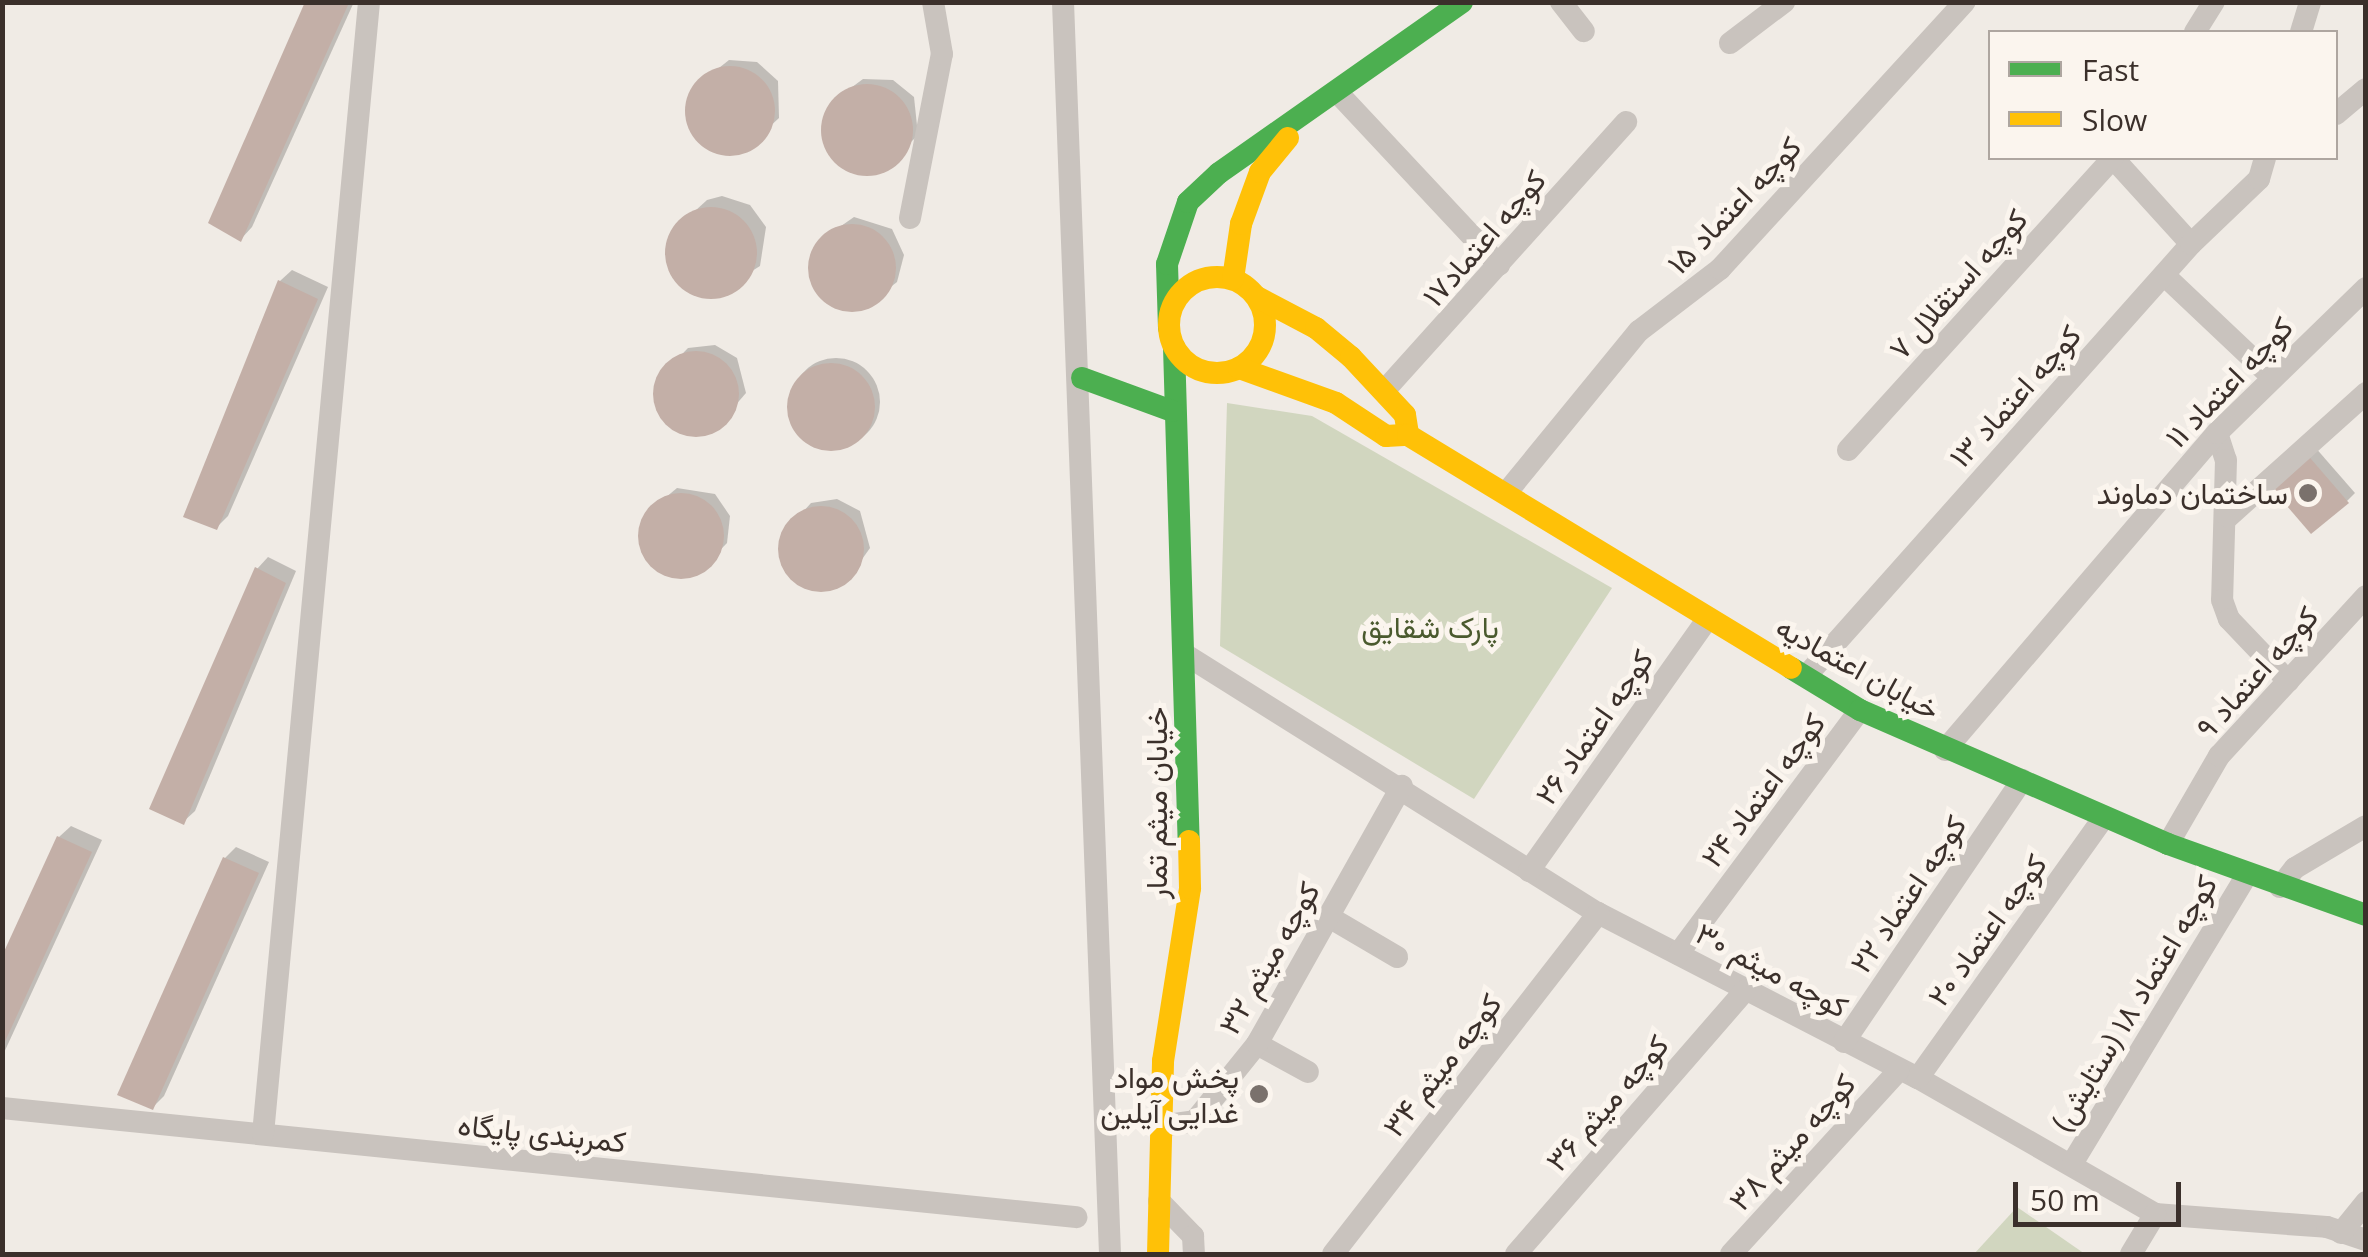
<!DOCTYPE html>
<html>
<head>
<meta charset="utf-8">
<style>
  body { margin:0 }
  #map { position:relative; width:2368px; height:1257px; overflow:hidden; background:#f0ebe5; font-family:"Open Sans",Vazirmatn,sans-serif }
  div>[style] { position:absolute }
  .green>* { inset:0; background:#d1d6bf }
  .shadow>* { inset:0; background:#0003 }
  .round { border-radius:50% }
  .building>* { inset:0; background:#c3afa7 }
  .street>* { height:22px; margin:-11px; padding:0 11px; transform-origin:11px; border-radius:11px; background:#c9c3be }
  .fast>* { height:22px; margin:-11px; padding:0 11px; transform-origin:11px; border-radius:11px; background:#4caf50 }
  .slow>* { height:22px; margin:-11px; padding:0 11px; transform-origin:11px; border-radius:11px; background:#ffc107 }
  .slow>.ring { margin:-11px; padding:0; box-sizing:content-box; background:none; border:22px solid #ffc107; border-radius:50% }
  .dots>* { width:28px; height:28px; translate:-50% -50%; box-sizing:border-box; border:5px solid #fbf5ee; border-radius:50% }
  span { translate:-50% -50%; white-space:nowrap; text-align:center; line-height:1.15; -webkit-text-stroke:10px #fbf5ee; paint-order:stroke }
  .street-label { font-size:30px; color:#3b302b }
  .poi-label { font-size:30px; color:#3b302b }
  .right { translate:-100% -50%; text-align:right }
  .park-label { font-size:30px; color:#4a5a2e }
  .frame { position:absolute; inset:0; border:5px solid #3b302b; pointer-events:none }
  .legend { position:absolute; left:1988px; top:30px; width:350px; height:130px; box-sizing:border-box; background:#fbf5ee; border:2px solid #aea6a0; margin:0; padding:12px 18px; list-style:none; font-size:30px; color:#3b302b }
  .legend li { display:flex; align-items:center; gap:20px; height:50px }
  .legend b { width:50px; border:2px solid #aea6a0 }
  .scale { position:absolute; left:2013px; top:1182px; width:168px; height:45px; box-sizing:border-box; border:5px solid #3b302b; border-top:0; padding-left:12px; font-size:30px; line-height:35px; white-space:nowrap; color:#3b302b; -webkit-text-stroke:8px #fbf5ee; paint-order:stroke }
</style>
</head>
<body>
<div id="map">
  <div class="green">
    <div style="clip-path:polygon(1227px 403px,1312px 416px,1612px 588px,1474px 799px,1220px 646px)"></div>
    <div style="clip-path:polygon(2017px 1207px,2085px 1254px,1974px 1254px)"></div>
  </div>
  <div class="shadow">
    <div style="clip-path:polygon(308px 2px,354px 2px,252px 227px,241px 239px)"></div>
    <div style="clip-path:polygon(729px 60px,757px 62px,778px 81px,779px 118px,741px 153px,700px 142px,688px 115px,695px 87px)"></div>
    <div style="clip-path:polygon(863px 79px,893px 80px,914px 97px,918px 135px,881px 172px,851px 171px,829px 151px,825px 122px,840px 96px)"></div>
    <div style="clip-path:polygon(722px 196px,750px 205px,766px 227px,760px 266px,711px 297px,683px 288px,668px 262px,672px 232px,707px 200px)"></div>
    <div style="clip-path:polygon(854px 217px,892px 229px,904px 255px,897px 282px,864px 308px,826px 301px,810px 264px,821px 240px)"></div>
    <div style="clip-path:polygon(292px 270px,328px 287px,228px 516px,217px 527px,280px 281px)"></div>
    <div style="clip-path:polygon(715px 345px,737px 358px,746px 393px,714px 430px,674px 428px,657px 406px,659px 378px,688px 348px)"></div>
    <div class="round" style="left:792px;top:358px;width:88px;height:88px"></div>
    <div style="clip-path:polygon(2314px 446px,2355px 493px,2347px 501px,2271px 484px)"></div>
    <div style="clip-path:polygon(677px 488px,715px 494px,730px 516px,727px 543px,699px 572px,660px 570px,640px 538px,647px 513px)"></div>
    <div style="clip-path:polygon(837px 499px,860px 511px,870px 548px,848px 579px,809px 587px,788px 572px,784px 533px,811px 503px)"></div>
    <div style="clip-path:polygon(268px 557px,296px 571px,195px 811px,183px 822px,257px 569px)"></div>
    <div style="clip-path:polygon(71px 826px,102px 840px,2px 1057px,2px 962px,59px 837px)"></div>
    <div style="clip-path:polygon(236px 847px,269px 862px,164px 1096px,153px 1107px,225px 858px)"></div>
  </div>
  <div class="building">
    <div style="clip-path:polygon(305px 2px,349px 3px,241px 242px,208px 223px)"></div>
    <div class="round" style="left:685px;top:66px;width:90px;height:90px"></div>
    <div class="round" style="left:821px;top:84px;width:92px;height:92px"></div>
    <div class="round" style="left:665px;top:207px;width:92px;height:92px"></div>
    <div class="round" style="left:808px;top:224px;width:88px;height:88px"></div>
    <div style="clip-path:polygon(278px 280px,318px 299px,217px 530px,183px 517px)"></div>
    <div class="round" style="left:653px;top:351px;width:86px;height:86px"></div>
    <div class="round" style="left:787px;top:363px;width:88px;height:88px"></div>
    <div style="clip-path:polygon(2305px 452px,2349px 503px,2311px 534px,2268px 484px)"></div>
    <div class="round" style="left:638px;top:493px;width:86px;height:86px"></div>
    <div class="round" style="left:778px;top:506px;width:86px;height:86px"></div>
    <div style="clip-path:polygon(255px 567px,286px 583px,184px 825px,149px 809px)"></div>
    <div style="clip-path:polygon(57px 836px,92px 852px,2px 1048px,2px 956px)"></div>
    <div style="clip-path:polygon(223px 857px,259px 873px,153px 1110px,117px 1095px)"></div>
  </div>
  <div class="street">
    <div style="left:1063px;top:2px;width:1253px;rotate:87.85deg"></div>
    <div style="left:1561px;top:2px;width:37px;rotate:52deg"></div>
    <div style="left:2195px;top:32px;width:36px;rotate:-58deg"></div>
    <div style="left:2301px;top:32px;width:31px;rotate:-73deg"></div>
    <div style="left:1730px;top:43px;width:68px;rotate:-37.2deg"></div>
    <div style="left:1337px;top:92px;width:237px;rotate:46.9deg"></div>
    <div style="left:2336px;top:114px;width:39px;rotate:-40deg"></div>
    <div style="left:2113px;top:158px;width:116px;rotate:47.8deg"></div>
    <div style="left:910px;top:218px;width:167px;rotate:-79deg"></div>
    <div style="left:942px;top:54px;width:53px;rotate:-99.8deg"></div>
    <div style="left:2164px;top:275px;width:150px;rotate:43.4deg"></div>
    <div style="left:1384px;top:391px;width:362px;rotate:-48deg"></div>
    <div style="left:2217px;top:433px;width:28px;rotate:72deg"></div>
    <div style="left:2226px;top:460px;width:140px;rotate:91.6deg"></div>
    <div style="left:2222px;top:600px;width:20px;rotate:70deg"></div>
    <div style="left:2229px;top:619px;width:86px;rotate:46.4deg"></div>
    <div style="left:1848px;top:450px;width:394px;rotate:-47.8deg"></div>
    <div style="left:1507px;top:492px;width:208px;rotate:-50.7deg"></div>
    <div style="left:1639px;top:331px;width:102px;rotate:-37.4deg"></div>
    <div style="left:1720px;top:269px;width:362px;rotate:-47.5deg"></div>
    <div style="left:2228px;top:517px;width:186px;rotate:-41.9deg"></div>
    <div style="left:1186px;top:655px;width:486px;rotate:32.1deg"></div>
    <div style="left:1598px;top:913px;width:360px;rotate:27.3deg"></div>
    <div style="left:1918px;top:1078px;width:273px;rotate:29.8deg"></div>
    <div style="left:2155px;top:1214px;width:172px;rotate:4.3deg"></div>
    <div style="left:2327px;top:1227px;width:41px;rotate:18.4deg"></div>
    <div style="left:1807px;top:675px;width:577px;rotate:-48.3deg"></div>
    <div style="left:2191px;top:244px;width:94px;rotate:-43.7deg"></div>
    <div style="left:2259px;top:179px;width:22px;rotate:-74deg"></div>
    <div style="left:1945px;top:750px;width:418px;rotate:-49.4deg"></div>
    <div style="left:2217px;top:433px;width:208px;rotate:-44.2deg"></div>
    <div style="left:2168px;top:844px;width:102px;rotate:-59.9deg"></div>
    <div style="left:2219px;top:756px;width:217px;rotate:-47.4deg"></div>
    <div style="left:1529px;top:871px;width:310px;rotate:-54.7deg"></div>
    <div style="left:2280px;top:887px;width:24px;rotate:-52deg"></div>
    <div style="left:2295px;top:868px;width:82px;rotate:-30.6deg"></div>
    <div style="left:1329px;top:917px;width:79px;rotate:30.5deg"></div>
    <div style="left:1678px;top:954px;width:304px;rotate:-53.3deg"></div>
    <div style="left:1844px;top:1042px;width:317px;rotate:-55.8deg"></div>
    <div style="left:1257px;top:1044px;width:58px;rotate:28.8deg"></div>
    <div style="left:1918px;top:1078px;width:320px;rotate:-54.5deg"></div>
    <div style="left:2px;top:1108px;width:1080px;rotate:5.8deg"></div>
    <div style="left:1160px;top:1126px;width:35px;rotate:-8deg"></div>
    <div style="left:1195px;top:1121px;width:99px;rotate:-51.2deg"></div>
    <div style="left:1257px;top:1044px;width:296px;rotate:-60.7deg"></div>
    <div style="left:263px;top:1134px;width:1137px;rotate:-84.65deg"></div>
    <div style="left:2073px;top:1162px;width:336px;rotate:-58.8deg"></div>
    <div style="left:1159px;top:1201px;width:49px;rotate:45.8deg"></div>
    <div style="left:1193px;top:1236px;width:18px;rotate:87deg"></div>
    <div style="left:2341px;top:1233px;width:40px;rotate:-51deg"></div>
    <div style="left:1333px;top:1254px;width:432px;rotate:-52.1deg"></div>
    <div style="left:1516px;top:1254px;width:349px;rotate:-49deg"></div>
    <div style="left:1731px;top:1254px;width:248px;rotate:-47.6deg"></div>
    <div style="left:2131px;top:1254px;width:47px;rotate:-59deg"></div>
  </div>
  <div class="fast">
    <div style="left:1169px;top:328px;width:64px;rotate:-91.8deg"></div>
    <div style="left:1167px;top:264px;width:65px;rotate:-71.3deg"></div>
    <div style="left:1188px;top:202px;width:42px;rotate:-43.1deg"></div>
    <div style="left:1219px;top:173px;width:297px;rotate:-35.1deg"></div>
    <div style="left:1174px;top:347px;width:494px;rotate:88.3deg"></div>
    <div style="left:1082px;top:378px;width:96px;rotate:20.1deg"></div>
    <div style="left:1791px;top:668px;width:81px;rotate:31.3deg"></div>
    <div style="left:1860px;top:710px;width:336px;rotate:23.5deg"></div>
    <div style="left:2168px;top:844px;width:210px;rotate:19.7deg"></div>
  </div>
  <div class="slow">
    <div class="ring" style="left:1169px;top:277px;width:74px;height:74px"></div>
    <div style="left:1233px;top:279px;width:56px;rotate:-81.7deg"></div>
    <div style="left:1241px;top:224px;width:55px;rotate:-69.9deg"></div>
    <div style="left:1260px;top:172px;width:44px;rotate:-50.5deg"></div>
    <div style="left:1257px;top:297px;width:67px;rotate:27.7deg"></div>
    <div style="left:1316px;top:328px;width:45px;rotate:39.6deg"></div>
    <div style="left:1351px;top:357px;width:79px;rotate:47deg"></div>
    <div style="left:1405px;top:415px;width:20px;rotate:81deg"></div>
    <div style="left:1239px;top:368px;width:103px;rotate:19.8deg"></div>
    <div style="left:1336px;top:403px;width:60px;rotate:33.4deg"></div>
    <div style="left:1386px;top:436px;width:22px;rotate:-3deg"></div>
    <div style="left:1408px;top:435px;width:448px;rotate:31.3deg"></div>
    <div style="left:1158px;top:1254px;width:193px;rotate:-88.5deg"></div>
    <div style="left:1163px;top:1061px;width:175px;rotate:-81.1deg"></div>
    <div style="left:1190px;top:888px;width:47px;rotate:-91.2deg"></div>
  </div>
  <div class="dots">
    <div style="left:2308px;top:493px;background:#7a716c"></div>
    <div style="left:1259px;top:1094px;background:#7a716c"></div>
  </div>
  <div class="street-label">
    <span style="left:1734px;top:205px;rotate:-46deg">کوچه اعتماد ۱۵</span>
    <span style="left:1484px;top:238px;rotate:-49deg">کوچه اعتماد۱۷</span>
    <span style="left:1958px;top:284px;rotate:-48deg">کوچه استقلال ۷</span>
    <span style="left:2229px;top:382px;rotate:-46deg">کوچه اعتماد ۱۱</span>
    <span style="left:2015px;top:396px;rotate:-48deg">کوچه اعتماد ۱۳</span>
    <span style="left:1858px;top:668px;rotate:29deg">خیابان اعتمادیه</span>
    <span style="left:2257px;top:672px;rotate:-48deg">کوچه اعتماد ۹</span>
    <span style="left:1594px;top:727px;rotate:-55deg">کوچه اعتماد ۲۶</span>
    <span style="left:1763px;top:790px;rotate:-53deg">کوچه اعتماد ۲۴</span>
    <span style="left:1156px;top:803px;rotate:-90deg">خیابان میثم تمار</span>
    <span style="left:1908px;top:894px;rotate:-56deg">کوچه اعتماد ۲۲</span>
    <span style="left:1987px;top:930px;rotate:-54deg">کوچه اعتماد ۲۰</span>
    <span style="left:1269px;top:958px;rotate:-60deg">کوچه میثم ۳۲</span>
    <span style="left:1772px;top:970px;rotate:28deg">کوچه میثم ۳۰</span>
    <span style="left:2134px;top:1003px;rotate:-59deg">کوچه اعتماد ۱۸ (ستایش)</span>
    <span style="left:1442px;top:1065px;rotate:-52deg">کوچه میثم ۳۴</span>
    <span style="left:1607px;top:1103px;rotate:-49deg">کوچه میثم ۳۶</span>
    <span style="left:542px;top:1133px;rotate:6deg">کمربندی پایگاه</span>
    <span style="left:1792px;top:1142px;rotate:-48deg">کوچه میثم ۳۸</span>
  </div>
  <div class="poi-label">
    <span class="right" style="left:2288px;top:493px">ساختمان دماوند</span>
    <span class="right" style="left:1239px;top:1094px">پخش مواد<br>غدایی آیلین</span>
  </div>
  <div class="park-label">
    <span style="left:1430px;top:627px">پارک شقایق</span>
  </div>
  <div class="frame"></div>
  <ul class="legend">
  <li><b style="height:12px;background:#4caf50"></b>Fast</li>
  <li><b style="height:12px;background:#ffc107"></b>Slow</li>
  </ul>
  <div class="scale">50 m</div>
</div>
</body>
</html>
